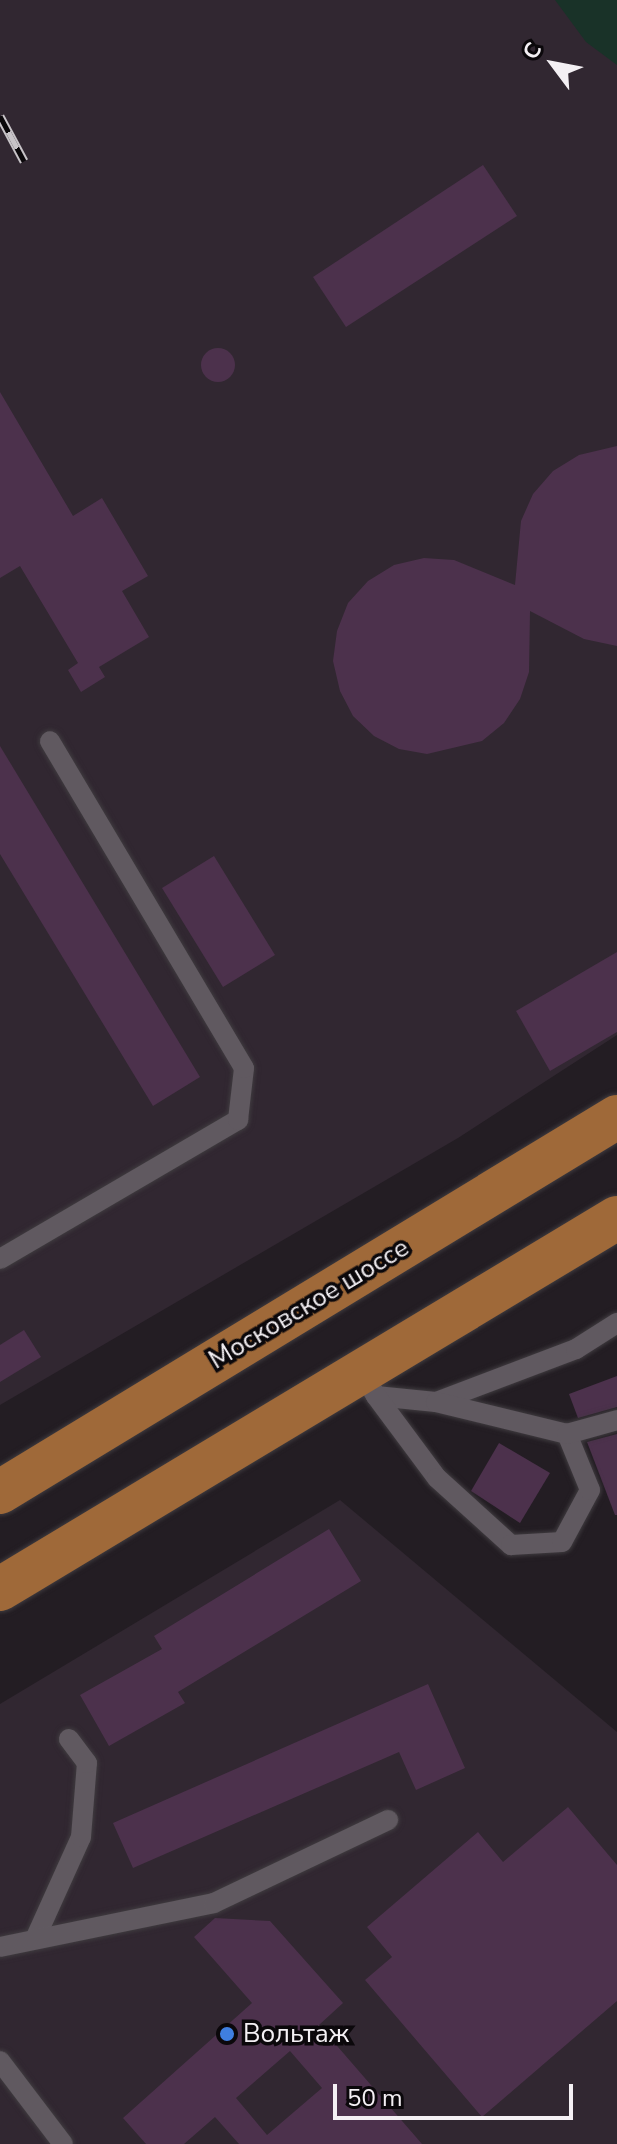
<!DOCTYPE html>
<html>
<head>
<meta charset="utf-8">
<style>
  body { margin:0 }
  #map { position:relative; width:617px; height:2144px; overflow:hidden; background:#231d23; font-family:"Nunito Sans",sans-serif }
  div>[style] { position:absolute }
  .built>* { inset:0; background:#312731 }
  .green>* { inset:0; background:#193228 }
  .building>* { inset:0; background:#4c314c }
  .round { border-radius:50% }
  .roads { filter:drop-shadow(0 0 2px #3f3b3f) drop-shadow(0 0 2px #3f3b3f) }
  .lane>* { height:20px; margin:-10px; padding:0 10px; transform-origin:10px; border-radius:10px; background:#605960 }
  .primary>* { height:44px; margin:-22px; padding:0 22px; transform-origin:22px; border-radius:22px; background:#9f6939 }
  .rail>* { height:9px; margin-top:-4.5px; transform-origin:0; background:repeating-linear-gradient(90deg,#0b080b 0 18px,#c8c4c8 0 36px); box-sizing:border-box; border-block:2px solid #c8c4c8 }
  .dots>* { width:22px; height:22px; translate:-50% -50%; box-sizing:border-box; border:4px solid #0b080b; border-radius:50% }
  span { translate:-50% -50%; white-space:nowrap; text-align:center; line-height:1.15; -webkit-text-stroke:7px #0b080b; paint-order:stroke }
  .street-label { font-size:26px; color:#f4f0f4 }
  .poi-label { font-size:26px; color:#f4f0f4 }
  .left { translate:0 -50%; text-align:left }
  .north { position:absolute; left:513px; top:24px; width:80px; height:80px; -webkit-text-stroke:6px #0b080b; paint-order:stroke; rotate:302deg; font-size:22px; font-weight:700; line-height:32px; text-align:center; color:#f4f0f4 }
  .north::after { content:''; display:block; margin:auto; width:28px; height:36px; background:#f4f0f4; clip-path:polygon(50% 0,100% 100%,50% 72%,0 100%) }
  .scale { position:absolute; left:333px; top:2084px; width:240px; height:36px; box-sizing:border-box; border:4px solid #f4f0f4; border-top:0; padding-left:10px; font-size:24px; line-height:28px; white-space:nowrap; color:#f4f0f4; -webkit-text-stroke:6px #0b080b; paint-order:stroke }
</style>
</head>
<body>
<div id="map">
  <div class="built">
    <div style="clip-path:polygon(0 0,617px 0,617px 1035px,458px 1138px,0 1405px)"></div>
    <div style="clip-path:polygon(340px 1500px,617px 1732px,617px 2144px,0 2144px,0 1704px)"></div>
  </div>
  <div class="green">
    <div style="clip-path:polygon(555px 0,617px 0,617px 65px,586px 42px)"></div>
  </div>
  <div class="building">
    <div style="clip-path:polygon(483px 165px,517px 216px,346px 327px,313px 277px)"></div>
    <div class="round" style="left:201px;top:348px;width:34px;height:34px"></div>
    <div style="clip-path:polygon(0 392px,73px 516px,102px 498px,148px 576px,122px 591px,149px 637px,99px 667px,105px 677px,81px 692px,68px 670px,78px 663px,20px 566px,0 578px)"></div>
    <div style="clip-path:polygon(617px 446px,617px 646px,584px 639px,530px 611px,529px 672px,520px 699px,504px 723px,482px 741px,427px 754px,399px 749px,374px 736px,353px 716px,340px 691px,333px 661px,337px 631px,348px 603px,368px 581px,394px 565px,424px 558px,454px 560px,515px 585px,521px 521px,533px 494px,553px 471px,579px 455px)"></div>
    <div style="clip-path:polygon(0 746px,200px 1077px,153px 1106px,0 854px)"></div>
    <div style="clip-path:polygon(214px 856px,275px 955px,223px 987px,162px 888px)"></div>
    <div style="clip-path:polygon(617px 952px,617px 1032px,550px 1071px,516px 1011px)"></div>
    <div style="clip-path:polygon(24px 1330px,41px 1357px,0 1382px,0 1345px)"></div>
    <div style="clip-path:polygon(617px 1376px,617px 1407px,578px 1418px,569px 1394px)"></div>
    <div style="clip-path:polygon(617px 1434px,617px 1515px,615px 1515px,587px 1442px)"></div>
    <div style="clip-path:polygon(499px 1443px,550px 1473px,520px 1523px,471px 1491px)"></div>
    <div style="clip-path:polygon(329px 1529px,361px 1581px,178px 1692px,185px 1703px,109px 1746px,80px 1695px,162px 1649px,154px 1636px)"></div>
    <div style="clip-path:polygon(428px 1684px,465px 1768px,416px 1790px,399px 1752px,133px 1868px,113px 1823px)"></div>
    <div style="clip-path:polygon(568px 1807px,617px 1865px,617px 2001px,482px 2117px,365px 1980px,392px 1957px,367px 1927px,478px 1832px,503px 1862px)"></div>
    <div style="clip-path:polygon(evenodd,215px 1918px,270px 1921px,343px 2003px,319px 2025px,422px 2144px,239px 2144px,215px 2117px,184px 2144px,146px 2144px,123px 2118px,252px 2003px,194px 1937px,215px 1918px,290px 2051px,322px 2088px,267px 2135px,236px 2098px,290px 2051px)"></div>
  </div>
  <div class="roads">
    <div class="lane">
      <div style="left:0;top:1259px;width:276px;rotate:-30.3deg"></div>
      <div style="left:238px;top:1120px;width:52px;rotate:-83.4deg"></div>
      <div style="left:244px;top:1068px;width:380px;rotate:-120.7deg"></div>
      <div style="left:373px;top:1391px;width:6px;rotate:59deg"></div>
      <div style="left:376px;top:1396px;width:60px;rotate:5.7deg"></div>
      <div style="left:436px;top:1402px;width:150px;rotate:-20.7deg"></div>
      <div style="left:576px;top:1349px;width:49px;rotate:-32.4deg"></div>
      <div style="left:376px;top:1396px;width:102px;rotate:53.4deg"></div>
      <div style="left:437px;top:1478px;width:100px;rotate:42.2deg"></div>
      <div style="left:511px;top:1545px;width:51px;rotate:-3.4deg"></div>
      <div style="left:562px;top:1542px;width:59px;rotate:-61.7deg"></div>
      <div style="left:590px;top:1490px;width:61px;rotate:-112.3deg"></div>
      <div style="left:436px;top:1402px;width:135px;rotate:13.7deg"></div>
      <div style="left:567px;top:1434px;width:52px;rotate:-15.6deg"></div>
      <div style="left:35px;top:1939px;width:112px;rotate:-65.7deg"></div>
      <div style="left:81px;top:1837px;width:74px;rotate:-85.4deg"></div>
      <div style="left:87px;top:1763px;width:30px;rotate:-127deg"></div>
      <div style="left:0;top:1947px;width:218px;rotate:-11.6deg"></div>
      <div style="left:214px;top:1903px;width:193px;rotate:-25.5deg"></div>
      <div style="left:0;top:2061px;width:104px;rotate:52.8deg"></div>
    </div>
    <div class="primary">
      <div style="left:0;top:1492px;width:722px;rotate:-31.29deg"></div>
      <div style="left:0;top:1589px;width:720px;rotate:-31.02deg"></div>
    </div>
  </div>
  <div class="rail">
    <div style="left:0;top:116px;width:51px;rotate:61.9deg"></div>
  </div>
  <div class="dots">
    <div style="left:227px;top:2034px;background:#3f7fe0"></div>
  </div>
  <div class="street-label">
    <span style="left:309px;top:1304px;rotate:-31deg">Московское шоссе</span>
  </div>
  <div class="poi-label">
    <span class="left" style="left:243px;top:2034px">Вольтаж</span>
  </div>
  <div class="north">С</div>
  <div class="scale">50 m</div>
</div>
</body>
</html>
